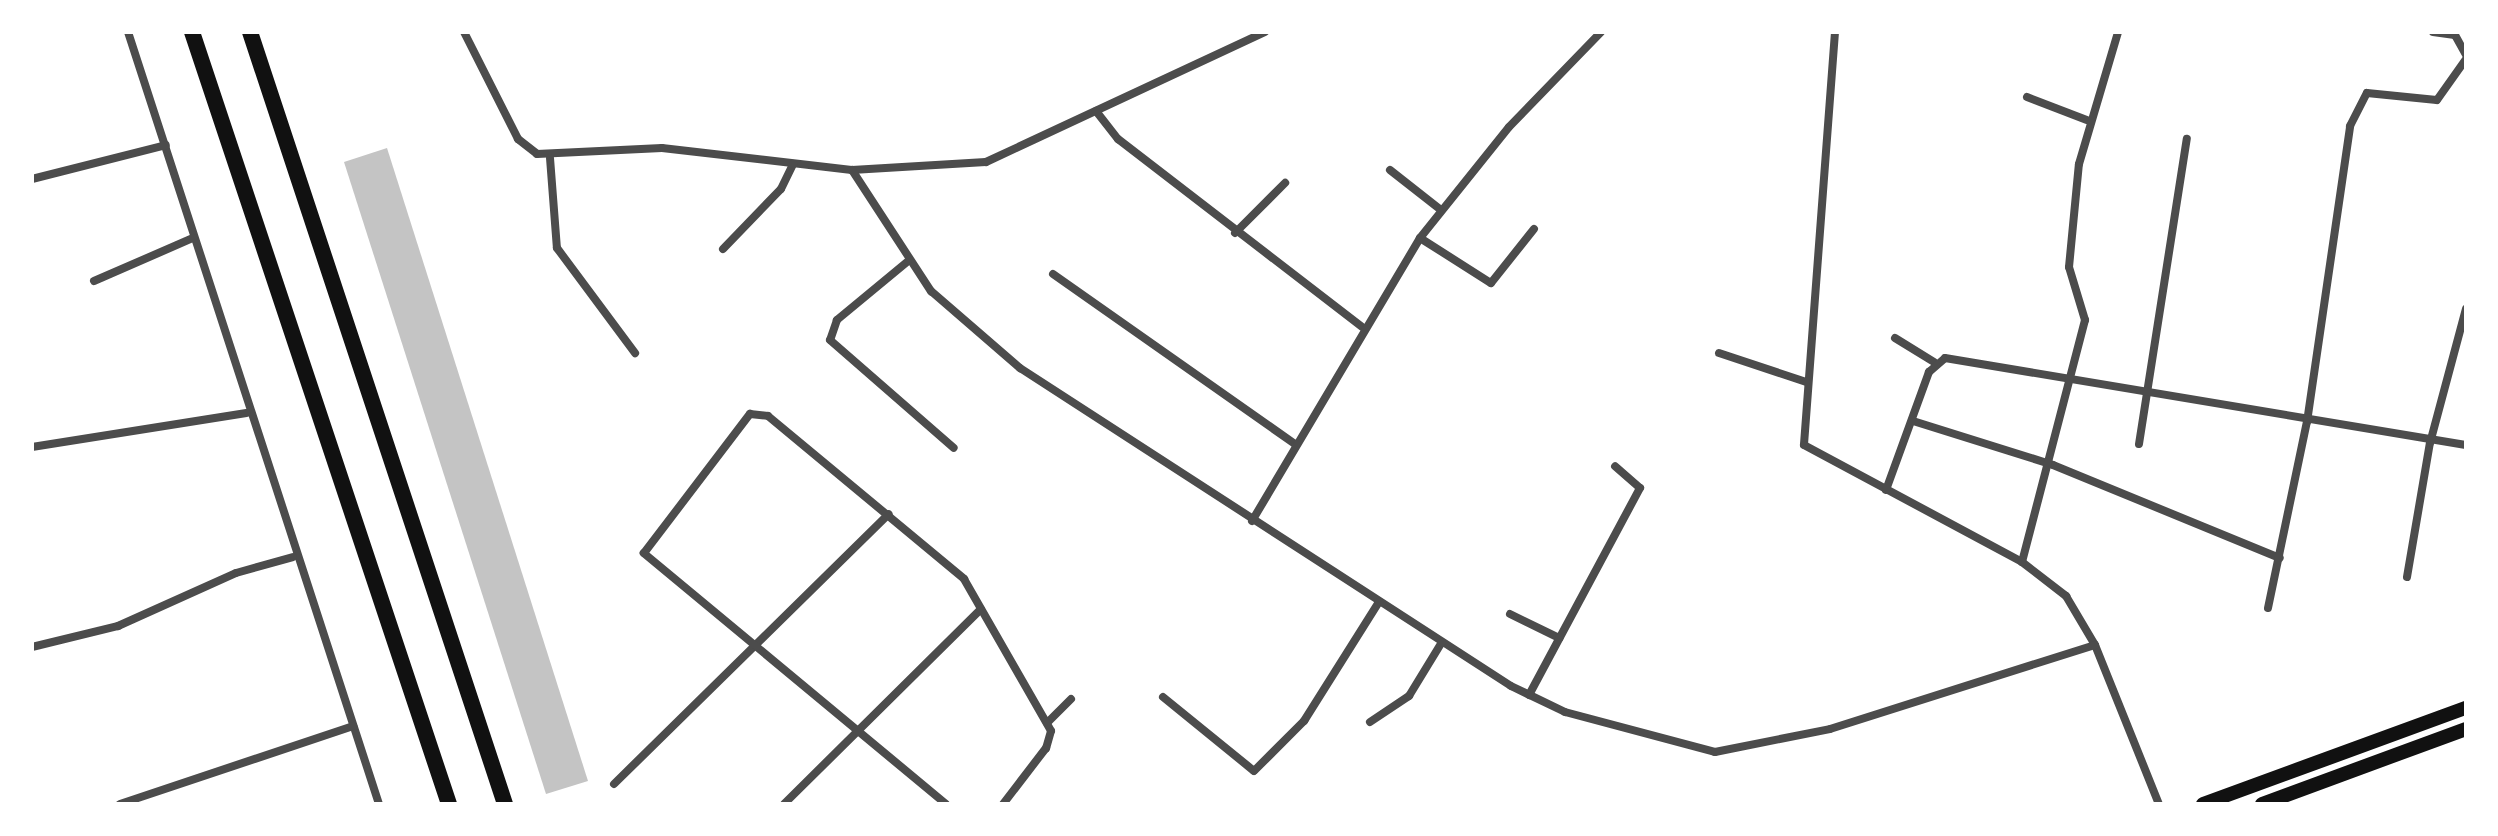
<!DOCTYPE html>
<html>
<head>
<meta charset="utf-8">
<style>
  body { margin:0 }
  #map { position:relative; width:2498px; height:836px; overflow:hidden; background:#fff; font-family:Rubik,sans-serif }
  div>[style] { position:absolute }
  .building>* { inset:0; background:#c4c4c4 }
  .minor>* { height:8px; margin:-4px; padding:0 4px; transform-origin:4px; border-radius:4px; background:#4c4c4c }
  .secondary>* { height:14px; margin:-7px; padding:0 7px; transform-origin:7px; border-radius:7px; background:#111 }
  .trunk>* { height:16px; margin:-8px; padding:0 8px; transform-origin:8px; border-radius:8px; background:#111 }
  span { translate:-50% -50%; white-space:nowrap; text-align:center; line-height:1.15; -webkit-text-stroke:6px #fff; paint-order:stroke }
  .frame { position:absolute; inset:0; border:34px solid #fff; pointer-events:none }
</style>
</head>
<body>
<div id="map">
  <div class="building">
    <div style="clip-path:polygon(387px 148px,588px 781px,546px 794px,344px 162px)"></div>
  </div>
  <div class="minor">
    <div style="left:128px;top:32px;width:812px;rotate:71.99deg"></div>
    <div style="left:464px;top:32px;width:120px;rotate:63.2deg"></div>
    <div style="left:518px;top:139px;width:24px;rotate:38deg"></div>
    <div style="left:537px;top:154px;width:125px;rotate:-2.7deg"></div>
    <div style="left:662px;top:148px;width:191px;rotate:6.6deg"></div>
    <div style="left:852px;top:170px;width:134px;rotate:-3.4deg"></div>
    <div style="left:986px;top:162px;width:308px;rotate:-25deg"></div>
    <div style="left:1835px;top:32px;width:414px;rotate:94.3deg"></div>
    <div style="left:1804px;top:445px;width:247px;rotate:28.2deg"></div>
    <div style="left:2022px;top:562px;width:56px;rotate:37.7deg"></div>
    <div style="left:2066px;top:596px;width:57px;rotate:59.4deg"></div>
    <div style="left:2095px;top:645px;width:171px;rotate:68.1deg"></div>
    <div style="left:2433px;top:32px;width:22px;rotate:8deg"></div>
    <div style="left:2455px;top:35px;width:23px;rotate:61deg"></div>
    <div style="left:2027px;top:97px;width:64px;rotate:21deg"></div>
    <div style="left:1096px;top:111px;width:36px;rotate:52deg"></div>
    <div style="left:1118px;top:139px;width:308px;rotate:37.6deg"></div>
    <div style="left:550px;top:158px;width:90px;rotate:85.6deg"></div>
    <div style="left:557px;top:248px;width:131px;rotate:53.4deg"></div>
    <div style="left:852px;top:170px;width:145px;rotate:56.9deg"></div>
    <div style="left:931px;top:291px;width:118px;rotate:40.9deg"></div>
    <div style="left:1020px;top:368px;width:585px;rotate:32.93deg"></div>
    <div style="left:1511px;top:686px;width:60px;rotate:25.7deg"></div>
    <div style="left:1565px;top:712px;width:155px;rotate:14.9deg"></div>
    <div style="left:1715px;top:752px;width:117px;rotate:-11.3deg"></div>
    <div style="left:1830px;top:729px;width:278px;rotate:-17.6deg"></div>
    <div style="left:1390px;top:170px;width:65px;rotate:38.1deg"></div>
    <div style="left:32px;top:179px;width:138px;rotate:-14.2deg"></div>
    <div style="left:1235px;top:233px;width:71px;rotate:-45deg"></div>
    <div style="left:1420px;top:238px;width:84px;rotate:32.4deg"></div>
    <div style="left:1491px;top:283px;width:69px;rotate:-51.5deg"></div>
    <div style="left:723px;top:249px;width:83px;rotate:-46deg"></div>
    <div style="left:781px;top:189px;width:28px;rotate:-64deg"></div>
    <div style="left:907px;top:262px;width:91px;rotate:140.4deg"></div>
    <div style="left:837px;top:320px;width:21px;rotate:109deg"></div>
    <div style="left:830px;top:340px;width:164px;rotate:41.1deg"></div>
    <div style="left:1053px;top:274px;width:297px;rotate:35.1deg"></div>
    <div style="left:94px;top:281px;width:108px;rotate:-23.5deg"></div>
    <div style="left:1895px;top:338px;width:46px;rotate:31.6deg"></div>
    <div style="left:1719px;top:353px;width:92px;rotate:18.4deg"></div>
    <div style="left:1913px;top:421px;width:147px;rotate:17.4deg"></div>
    <div style="left:2053px;top:465px;width:245px;rotate:22.3deg"></div>
    <div style="left:2139px;top:444px;width:309px;rotate:-81.1deg"></div>
    <div style="left:32px;top:447px;width:217px;rotate:-9deg"></div>
    <div style="left:1886px;top:490px;width:126px;rotate:-70deg"></div>
    <div style="left:1929px;top:372px;width:21px;rotate:-41deg"></div>
    <div style="left:1945px;top:358px;width:528px;rotate:9.48deg"></div>
    <div style="left:1252px;top:521px;width:329px;rotate:-59.3deg"></div>
    <div style="left:1420px;top:238px;width:142px;rotate:-51.3deg"></div>
    <div style="left:1509px;top:127px;width:132px;rotate:-45.9deg"></div>
    <div style="left:2022px;top:562px;width:250px;rotate:-75.4deg"></div>
    <div style="left:2085px;top:320px;width:55px;rotate:-106.8deg"></div>
    <div style="left:2069px;top:267px;width:103px;rotate:-84.5deg"></div>
    <div style="left:2079px;top:164px;width:138px;rotate:-73.5deg"></div>
    <div style="left:2407px;top:577px;width:136px;rotate:-80.3deg"></div>
    <div style="left:2430px;top:443px;width:139px;rotate:-75deg"></div>
    <div style="left:2268px;top:608px;width:190px;rotate:-78.2deg"></div>
    <div style="left:2307px;top:422px;width:299px;rotate:-81.7deg"></div>
    <div style="left:2350px;top:126px;width:37px;rotate:-63deg"></div>
    <div style="left:2367px;top:93px;width:70px;rotate:5.7deg"></div>
    <div style="left:2437px;top:100px;width:50px;rotate:-54.7deg"></div>
    <div style="left:1510px;top:614px;width:55px;rotate:26.1deg"></div>
    <div style="left:32px;top:647px;width:89px;rotate:-13.7deg"></div>
    <div style="left:118px;top:626px;width:129px;rotate:-24.2deg"></div>
    <div style="left:236px;top:573px;width:59px;rotate:-15.7deg"></div>
    <div style="left:1529px;top:695px;width:235px;rotate:-61.8deg"></div>
    <div style="left:1640px;top:488px;width:33px;rotate:-139deg"></div>
    <div style="left:1163px;top:697px;width:117px;rotate:39.1deg"></div>
    <div style="left:1254px;top:771px;width:71px;rotate:-45deg"></div>
    <div style="left:1304px;top:721px;width:141px;rotate:-57.8deg"></div>
    <div style="left:1370px;top:722px;width:47px;rotate:-33.7deg"></div>
    <div style="left:1409px;top:696px;width:63px;rotate:-58.6deg"></div>
    <div style="left:1047px;top:723px;width:34px;rotate:-45deg"></div>
    <div style="left:614px;top:784px;width:385px;rotate:-44.5deg"></div>
    <div style="left:120px;top:804px;width:246px;rotate:-18.5deg"></div>
    <div style="left:784px;top:804px;width:277px;rotate:-44.7deg"></div>
    <div style="left:946px;top:804px;width:393px;rotate:-140.3deg"></div>
    <div style="left:644px;top:553px;width:175px;rotate:-52.7deg"></div>
    <div style="left:750px;top:414px;width:18px;rotate:6deg"></div>
    <div style="left:768px;top:416px;width:255px;rotate:39.7deg"></div>
    <div style="left:964px;top:579px;width:175px;rotate:60.2deg"></div>
    <div style="left:1051px;top:731px;width:18px;rotate:106deg"></div>
    <div style="left:1046px;top:748px;width:71px;rotate:127.5deg"></div>
  </div>
  <div class="secondary">
    <div style="left:2203px;top:804px;width:280px;rotate:-20.1deg"></div>
    <div style="left:2262px;top:804px;width:217px;rotate:-20.2deg"></div>
  </div>
  <div class="trunk">
    <div style="left:192px;top:32px;width:814px;rotate:71.59deg"></div>
    <div style="left:250px;top:32px;width:813px;rotate:71.72deg"></div>
  </div>
  <div class="frame"></div>
</div>
</body>
</html>
